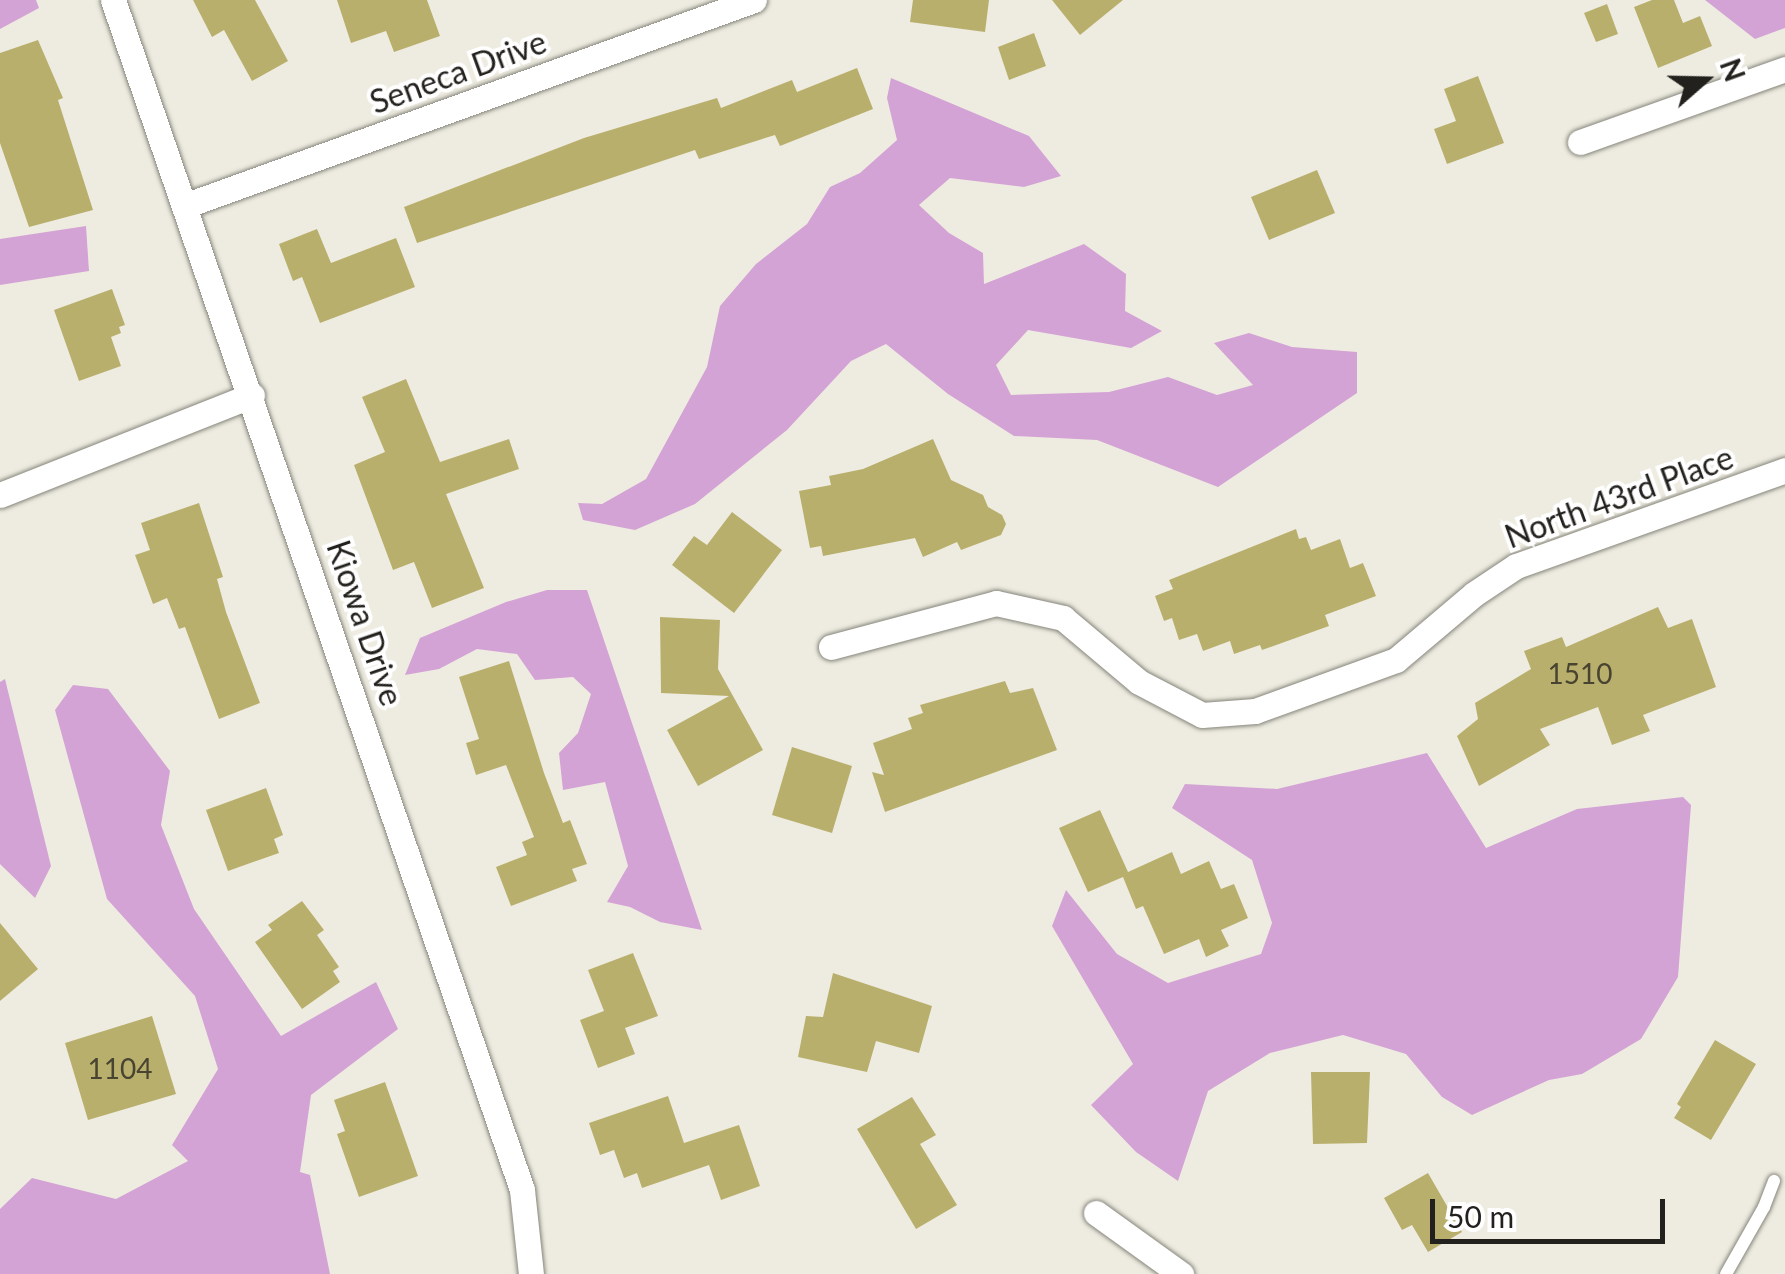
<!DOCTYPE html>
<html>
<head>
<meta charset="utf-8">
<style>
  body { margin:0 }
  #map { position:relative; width:1785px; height:1274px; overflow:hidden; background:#eeece1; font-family:Lato,sans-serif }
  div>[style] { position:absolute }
  .forest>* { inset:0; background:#d4a3d5 }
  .building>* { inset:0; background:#b9af6c }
  .roads { filter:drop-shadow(0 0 2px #86857b) drop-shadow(0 0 2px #86857b) }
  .lane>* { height:12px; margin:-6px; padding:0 6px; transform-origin:6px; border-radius:6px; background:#fff }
  .street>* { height:25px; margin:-12.5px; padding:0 12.5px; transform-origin:12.5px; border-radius:12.5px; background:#fff }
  span { translate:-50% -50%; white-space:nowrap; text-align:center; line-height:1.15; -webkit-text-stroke:8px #fff; paint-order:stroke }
  .number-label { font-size:28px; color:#484431 }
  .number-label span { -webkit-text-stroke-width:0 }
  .street-label { font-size:32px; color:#22211d }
  .north { position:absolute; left:1655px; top:30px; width:100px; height:100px; -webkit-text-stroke:8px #fff; paint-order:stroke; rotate:70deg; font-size:28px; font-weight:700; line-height:40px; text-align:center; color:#22211d }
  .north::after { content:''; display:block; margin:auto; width:35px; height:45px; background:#22211d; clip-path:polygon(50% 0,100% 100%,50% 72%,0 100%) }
  .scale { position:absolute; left:1430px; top:1199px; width:235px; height:45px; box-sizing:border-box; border:5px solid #22211d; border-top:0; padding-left:12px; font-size:30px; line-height:35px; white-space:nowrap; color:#22211d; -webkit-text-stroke:8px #fff; paint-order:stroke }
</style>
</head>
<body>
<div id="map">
  <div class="forest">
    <div style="clip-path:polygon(0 0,36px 0,39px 8px,0 29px)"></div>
    <div style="clip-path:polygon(1705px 0,1785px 0,1785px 28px,1755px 39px)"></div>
    <div style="clip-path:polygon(891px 78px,1029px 136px,1061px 176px,1024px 187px,950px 178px,919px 205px,949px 233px,983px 253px,984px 284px,1084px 244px,1126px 274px,1125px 311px,1162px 331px,1131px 348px,1028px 330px,996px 365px,1011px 395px,1109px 392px,1168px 377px,1217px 395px,1253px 385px,1214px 343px,1249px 333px,1292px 347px,1357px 352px,1357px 393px,1218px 487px,1097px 440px,1014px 436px,948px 394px,886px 344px,851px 361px,787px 430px,695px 504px,635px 530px,583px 520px,578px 503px,602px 504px,646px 479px,707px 367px,720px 306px,756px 264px,807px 224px,830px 187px,860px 173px,897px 140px,887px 98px)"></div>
    <div style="clip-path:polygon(86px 226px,89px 271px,0 285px,0 239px)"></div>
    <div style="clip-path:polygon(547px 590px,587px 590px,702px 930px,660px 922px,630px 907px,607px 902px,628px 866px,605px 782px,563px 790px,559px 753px,578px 733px,591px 694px,573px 677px,535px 680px,517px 654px,477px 649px,439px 669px,405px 675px,420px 638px,506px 602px)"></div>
    <div style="clip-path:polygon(5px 679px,51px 866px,35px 898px,0 864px,0 682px)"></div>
    <div style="clip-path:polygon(73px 685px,108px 689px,170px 771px,161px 825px,194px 909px,281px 1036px,376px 982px,398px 1029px,311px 1095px,300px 1172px,310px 1175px,330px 1274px,0 1274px,0 1209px,32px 1178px,116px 1199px,188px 1161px,172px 1145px,218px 1069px,195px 996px,107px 899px,55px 710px)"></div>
    <div style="clip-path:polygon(1427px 753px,1486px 848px,1577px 809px,1683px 797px,1691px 805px,1678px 977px,1641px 1039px,1582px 1074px,1549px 1080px,1472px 1115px,1442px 1097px,1406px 1054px,1343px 1035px,1270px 1053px,1208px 1091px,1178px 1181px,1136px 1152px,1091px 1105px,1133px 1064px,1052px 926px,1066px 890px,1117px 954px,1168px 983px,1261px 954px,1272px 923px,1252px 860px,1172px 808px,1185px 784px,1277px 789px)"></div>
  </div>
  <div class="building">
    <div style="clip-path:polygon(193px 0,255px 0,288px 61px,252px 81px,224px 30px,212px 37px)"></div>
    <div style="clip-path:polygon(337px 0,427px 0,440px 36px,394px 52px,386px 31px,351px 43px)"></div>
    <div style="clip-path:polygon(913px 0,989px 0,985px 32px,910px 22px)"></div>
    <div style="clip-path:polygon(1052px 0,1123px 0,1080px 35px)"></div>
    <div style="clip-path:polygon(1652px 0,1674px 0,1683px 23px,1700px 16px,1712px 46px,1658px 68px,1634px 7px)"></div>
    <div style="clip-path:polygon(1607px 4px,1618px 34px,1596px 42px,1584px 13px)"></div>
    <div style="clip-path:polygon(1034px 33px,1046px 66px,1009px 80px,998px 47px)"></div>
    <div style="clip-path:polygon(38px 40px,63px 98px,58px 100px,93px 210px,29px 227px,0 143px,0 53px)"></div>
    <div style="clip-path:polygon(857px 68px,873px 109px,780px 146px,775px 135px,699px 159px,695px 150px,417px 243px,404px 207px,584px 138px,717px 98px,721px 108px,792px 80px,797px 92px)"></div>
    <div style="clip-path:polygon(1478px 76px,1504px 143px,1447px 164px,1434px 129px,1456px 121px,1444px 89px)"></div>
    <div style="clip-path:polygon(1317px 170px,1335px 213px,1269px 240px,1251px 197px)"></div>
    <div style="clip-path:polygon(317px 229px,331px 263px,396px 238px,415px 287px,320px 323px,302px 277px,293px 281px,279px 244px)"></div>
    <div style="clip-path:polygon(112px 289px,125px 325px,119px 327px,121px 333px,111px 337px,121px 366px,79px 381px,54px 310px)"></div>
    <div style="clip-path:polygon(406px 379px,440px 462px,509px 439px,519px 469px,446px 494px,484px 588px,432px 608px,414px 562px,393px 570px,354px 465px,385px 452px,362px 397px)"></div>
    <div style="clip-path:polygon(933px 439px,951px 480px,983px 495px,988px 507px,1002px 515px,1006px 524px,1001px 535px,961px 550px,957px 542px,923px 557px,915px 538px,823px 556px,821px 546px,810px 548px,799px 491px,831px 485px,829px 476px,863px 469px)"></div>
    <div style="clip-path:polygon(199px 503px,223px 577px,217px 579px,226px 612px,260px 703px,219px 719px,185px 627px,179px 629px,167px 598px,153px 604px,135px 555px,150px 550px,141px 523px)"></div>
    <div style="clip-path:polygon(732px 512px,782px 550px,734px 613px,672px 565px,694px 536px,707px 545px)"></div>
    <div style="clip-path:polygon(1296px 529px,1299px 539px,1306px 537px,1311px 550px,1340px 539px,1350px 568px,1363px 563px,1376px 596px,1325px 615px,1329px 626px,1262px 650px,1260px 645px,1234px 654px,1230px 641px,1203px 651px,1197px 634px,1179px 640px,1172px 618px,1164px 621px,1155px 596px,1173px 589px,1169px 580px)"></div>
    <div style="clip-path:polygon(1658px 607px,1668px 628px,1692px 619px,1716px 687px,1643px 715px,1650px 731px,1612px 745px,1598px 707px,1540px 729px,1550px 745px,1479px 786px,1457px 736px,1478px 719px,1475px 703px,1531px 669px,1524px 651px,1562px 637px,1566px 647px)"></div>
    <div style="clip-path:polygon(660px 617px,720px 620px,718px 669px,763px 750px,698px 786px,667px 730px,729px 696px,661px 693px)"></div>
    <div style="clip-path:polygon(509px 661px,544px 773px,563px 823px,570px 820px,587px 864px,572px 869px,577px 881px,511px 906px,496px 867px,527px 855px,522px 842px,534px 837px,506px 765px,476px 775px,466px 743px,479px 739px,459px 677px)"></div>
    <div style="clip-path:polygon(1005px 681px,1010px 693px,1033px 688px,1057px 750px,885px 812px,872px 772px,884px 775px,873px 743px,912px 729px,908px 718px,923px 713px,920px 705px)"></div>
    <div style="clip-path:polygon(792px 747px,852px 766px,832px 833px,772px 815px)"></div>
    <div style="clip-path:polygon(266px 788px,283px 835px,274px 839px,279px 853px,228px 871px,206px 810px)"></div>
    <div style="clip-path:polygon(1100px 810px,1128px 872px,1172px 852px,1181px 874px,1209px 861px,1221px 889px,1234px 884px,1248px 918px,1221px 930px,1229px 946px,1206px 957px,1199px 939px,1164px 954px,1143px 906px,1136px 909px,1123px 877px,1088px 892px,1059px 828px)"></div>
    <div style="clip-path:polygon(302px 901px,324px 930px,317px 935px,339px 967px,333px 971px,340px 982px,302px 1009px,255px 942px,272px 930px,268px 925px)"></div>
    <div style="clip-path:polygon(0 923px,38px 969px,0 1001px)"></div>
    <div style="clip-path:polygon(633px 953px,658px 1016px,625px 1028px,635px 1054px,598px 1068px,580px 1020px,604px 1011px,588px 970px)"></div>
    <div style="clip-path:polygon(833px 973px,932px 1006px,919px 1053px,876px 1041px,867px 1072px,798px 1057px,806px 1016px,823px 1017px)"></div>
    <div style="clip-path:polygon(152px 1016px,176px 1094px,88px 1120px,65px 1043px)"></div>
    <div style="clip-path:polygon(1715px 1040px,1756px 1064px,1711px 1140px,1674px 1118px,1681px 1107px,1677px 1104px)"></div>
    <div style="clip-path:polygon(1311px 1072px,1370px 1072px,1367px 1143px,1313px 1144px)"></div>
    <div style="clip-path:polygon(385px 1082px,418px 1176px,359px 1197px,337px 1134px,345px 1131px,334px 1100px)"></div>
    <div style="clip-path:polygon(668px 1096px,684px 1143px,739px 1125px,760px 1186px,721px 1200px,709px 1165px,642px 1188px,637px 1173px,624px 1178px,614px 1150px,600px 1155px,589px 1123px)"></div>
    <div style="clip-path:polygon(912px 1097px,936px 1135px,920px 1144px,957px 1205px,916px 1229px,857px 1129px)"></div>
    <div style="clip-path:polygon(1428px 1173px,1462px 1232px,1428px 1252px,1412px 1225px,1402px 1230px,1384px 1198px)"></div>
  </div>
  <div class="roads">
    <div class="lane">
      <div style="left:1726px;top:1274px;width:77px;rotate:-60.4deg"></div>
      <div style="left:1764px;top:1207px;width:28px;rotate:-69deg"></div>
    </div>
    <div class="street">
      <div style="left:113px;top:0;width:1258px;rotate:71.03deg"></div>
      <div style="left:522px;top:1190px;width:84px;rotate:83.9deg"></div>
      <div style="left:1580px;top:142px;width:218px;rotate:-19.6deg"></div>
      <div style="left:184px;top:206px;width:606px;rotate:-19.87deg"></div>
      <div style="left:0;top:495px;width:271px;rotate:-21.6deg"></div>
      <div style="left:831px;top:647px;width:171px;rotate:-14.9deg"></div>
      <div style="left:996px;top:603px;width:69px;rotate:12.6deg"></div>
      <div style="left:1063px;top:618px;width:99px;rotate:40.1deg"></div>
      <div style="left:1139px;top:682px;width:71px;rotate:27.6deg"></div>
      <div style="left:1202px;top:715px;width:53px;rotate:-4.3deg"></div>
      <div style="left:1255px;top:711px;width:150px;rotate:-19.9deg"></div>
      <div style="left:1396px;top:660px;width:102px;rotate:-40.2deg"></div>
      <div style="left:1474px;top:594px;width:50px;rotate:-33.7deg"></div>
      <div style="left:1516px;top:566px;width:286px;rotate:-19.6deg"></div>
      <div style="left:1096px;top:1213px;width:105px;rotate:35.7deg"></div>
    </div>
  </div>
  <div class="number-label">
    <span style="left:1580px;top:673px">1510</span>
    <span style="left:120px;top:1068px">1104</span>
  </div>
  <div class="street-label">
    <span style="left:458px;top:72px;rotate:-20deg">Seneca Drive</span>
    <span style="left:1619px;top:497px;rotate:-20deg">North 43rd Place</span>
    <span style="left:365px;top:623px;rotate:71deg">Kiowa Drive</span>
  </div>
  <div class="north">N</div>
  <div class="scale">50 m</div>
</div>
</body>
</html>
